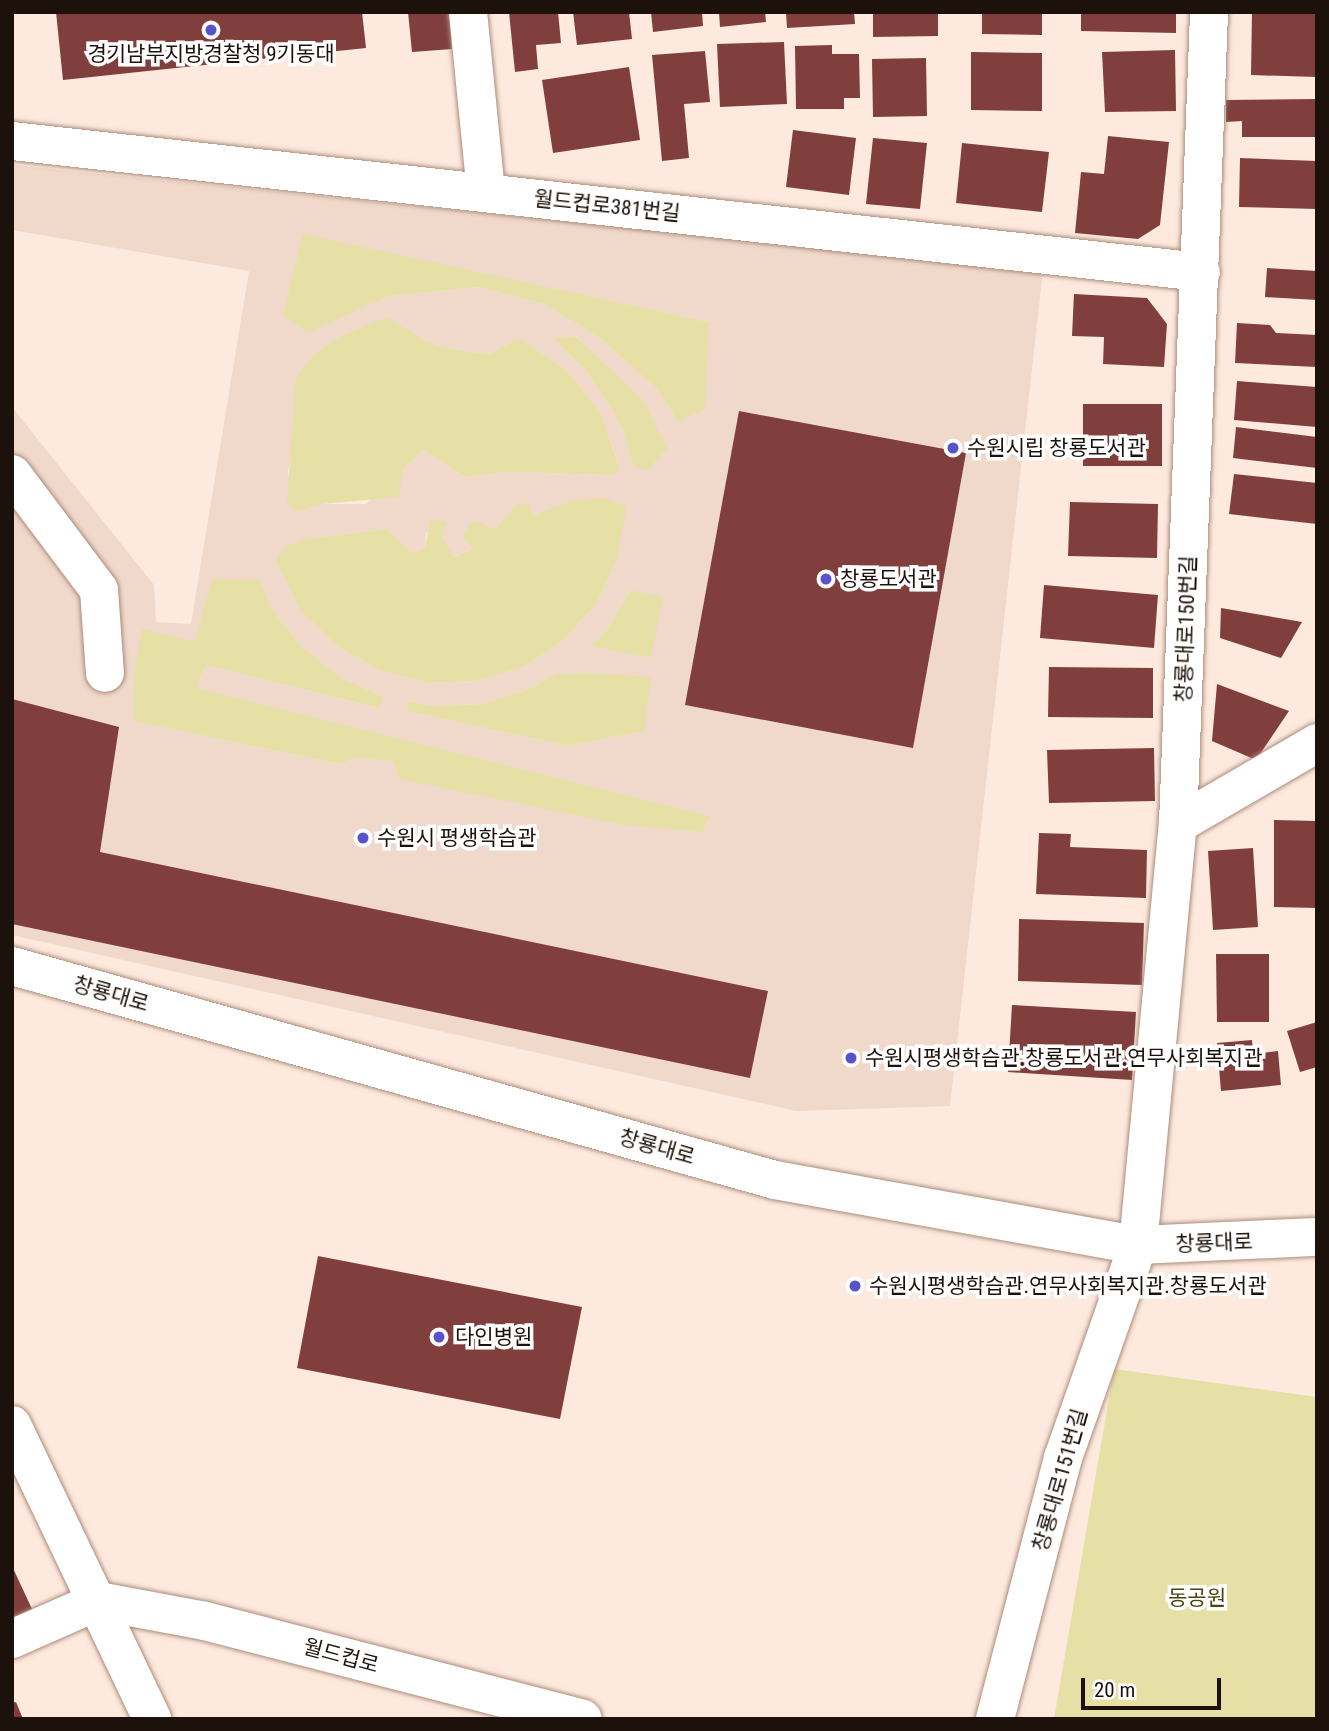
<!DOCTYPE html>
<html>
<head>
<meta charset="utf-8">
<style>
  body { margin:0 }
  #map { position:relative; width:1329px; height:1731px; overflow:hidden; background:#fde9dd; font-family:"Roboto Condensed","Noto Sans KR",sans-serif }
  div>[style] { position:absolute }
  .built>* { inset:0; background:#f0d8cb }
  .green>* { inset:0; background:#e6e0a6 }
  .building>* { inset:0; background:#803f3c }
  .roads { filter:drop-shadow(0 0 2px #ac8c7b) drop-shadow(0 0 2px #ac8c7b) }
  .minor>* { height:38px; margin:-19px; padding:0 19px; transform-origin:19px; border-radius:19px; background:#fff }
  .major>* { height:38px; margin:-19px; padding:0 19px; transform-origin:19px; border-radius:19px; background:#fff }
  .dots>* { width:19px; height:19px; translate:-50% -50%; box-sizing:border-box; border:4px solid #fff; border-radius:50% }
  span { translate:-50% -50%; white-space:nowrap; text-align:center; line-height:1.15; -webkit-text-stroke:7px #fff; paint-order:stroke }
  .poi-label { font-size:21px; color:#1d110b }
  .left { translate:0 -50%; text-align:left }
  .street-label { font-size:21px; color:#1d110b }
  .park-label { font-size:21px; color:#4b450f }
  .frame { position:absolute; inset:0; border:14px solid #1d110b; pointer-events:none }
  .scale { position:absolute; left:1081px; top:1678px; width:140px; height:32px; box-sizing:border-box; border:4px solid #1d110b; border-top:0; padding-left:9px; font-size:21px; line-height:24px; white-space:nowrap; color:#1d110b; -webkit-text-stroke:5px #fff; paint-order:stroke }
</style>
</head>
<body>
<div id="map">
  <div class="built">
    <div style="clip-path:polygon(evenodd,12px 165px,1043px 270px,950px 1106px,796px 1111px,12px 935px,12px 407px,154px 585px,156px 622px,191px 624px,249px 271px,12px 230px,12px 165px,303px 235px,709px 322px,678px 422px,657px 389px,600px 338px,544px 304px,480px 287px,388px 296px,358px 308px,303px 235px,12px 165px,386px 317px,427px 342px,457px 350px,490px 354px,516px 339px,567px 371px,601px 413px,620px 469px,609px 475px,509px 472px,466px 477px,423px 450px,366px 504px,322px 504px,296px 512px,288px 472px,298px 402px,296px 378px,386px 317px,12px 165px,576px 336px,666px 449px,633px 466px,623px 429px,607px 402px,584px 368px,554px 340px,576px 336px,12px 165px,570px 501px,625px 506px,617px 559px,597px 603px,564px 640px,523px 667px,476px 681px,427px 683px,379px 670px,337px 646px,302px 612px,306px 539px,387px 529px,412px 553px,425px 548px,426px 532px,442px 537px,453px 557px,473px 549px,506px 522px,544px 514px,570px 501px,12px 165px,258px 580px,271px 608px,301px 646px,340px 677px,384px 697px,377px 708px,206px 665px,196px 688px,619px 824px,395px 762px,360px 757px,338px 764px,134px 721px,135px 669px,196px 642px,258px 580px,12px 165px,631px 590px,651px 658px,606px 631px,631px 590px,12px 165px,555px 674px,644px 731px,568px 746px,407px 711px,408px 701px,433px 706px,482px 704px,529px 689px,555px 674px)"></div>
  </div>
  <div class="green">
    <div style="clip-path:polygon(303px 234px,709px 322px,705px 409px,678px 422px,657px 389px,600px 338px,544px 304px,480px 287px,388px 296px,309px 332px,283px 316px)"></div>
    <div style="clip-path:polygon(387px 317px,427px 342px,457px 350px,490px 354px,516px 339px,523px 341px,567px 371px,601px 413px,620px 470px,609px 475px,509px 472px,466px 477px,423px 450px,403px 469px,399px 497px,322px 504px,296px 512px,287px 502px,296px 378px,313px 355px,342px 336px)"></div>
    <div style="clip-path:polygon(575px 336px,643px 400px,667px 449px,647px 470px,633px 466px,623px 429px,607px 402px,584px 368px,553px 339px)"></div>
    <div style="clip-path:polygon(605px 498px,625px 506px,626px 511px,617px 559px,597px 603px,564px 640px,523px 667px,476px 681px,427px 683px,379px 670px,337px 646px,302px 612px,276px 560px,285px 547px,306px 539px,387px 529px,412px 553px,425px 548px,430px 520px,446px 522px,442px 537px,454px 557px,473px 549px,462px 536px,474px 520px,495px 530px,516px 505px,529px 504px,532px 516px,570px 501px)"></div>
    <div style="clip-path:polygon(212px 579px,259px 580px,271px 608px,301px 646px,340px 677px,384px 697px,378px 708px,206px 665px,196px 688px,710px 816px,702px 832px,619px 824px,399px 779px,394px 762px,360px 757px,339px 764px,133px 721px,135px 669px,142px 629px,195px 642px)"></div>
    <div style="clip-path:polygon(631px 590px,663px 597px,651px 658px,591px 646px,606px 631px)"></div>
    <div style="clip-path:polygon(590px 673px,651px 677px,644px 731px,568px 746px,407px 711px,408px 701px,433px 706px,482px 704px,529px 689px,555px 674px)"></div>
    <div style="clip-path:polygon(1114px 1369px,1317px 1397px,1317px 1719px,1054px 1719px)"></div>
  </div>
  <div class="building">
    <div style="clip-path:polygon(56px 12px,362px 12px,366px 48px,63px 80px)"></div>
    <div style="clip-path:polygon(408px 12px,449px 12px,452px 49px,412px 52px)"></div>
    <div style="clip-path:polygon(509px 12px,558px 12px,561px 43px,536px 45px,538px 69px,515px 72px)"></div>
    <div style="clip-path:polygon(573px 12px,629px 12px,632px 39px,577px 45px)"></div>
    <div style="clip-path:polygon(651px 12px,702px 12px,703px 26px,653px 32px)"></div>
    <div style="clip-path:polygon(719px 12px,765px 12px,766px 22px,720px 27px)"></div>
    <div style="clip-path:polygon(786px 12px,854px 12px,855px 24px,787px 28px)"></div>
    <div style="clip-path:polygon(873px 12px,938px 12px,938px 36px,873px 37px)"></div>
    <div style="clip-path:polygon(982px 12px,1042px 12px,1042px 35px,982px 34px)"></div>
    <div style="clip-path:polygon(1081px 12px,1176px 12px,1176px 33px,1081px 31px)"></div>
    <div style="clip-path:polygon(1252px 12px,1317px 12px,1317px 77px,1251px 75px)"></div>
    <div style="clip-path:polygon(784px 42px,787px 104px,720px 107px,717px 44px)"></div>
    <div style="clip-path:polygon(832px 45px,832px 54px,859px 54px,860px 98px,844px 98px,844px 109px,796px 109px,795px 46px)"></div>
    <div style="clip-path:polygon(1175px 50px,1176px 111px,1105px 112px,1102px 52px)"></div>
    <div style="clip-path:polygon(705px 51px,710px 102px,684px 104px,689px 158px,662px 161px,652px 55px)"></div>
    <div style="clip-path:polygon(971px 52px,1042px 53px,1042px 111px,971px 110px)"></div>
    <div style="clip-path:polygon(926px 58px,927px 116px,873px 117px,872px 59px)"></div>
    <div style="clip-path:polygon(629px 67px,640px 140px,553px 153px,542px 80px)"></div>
    <div style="clip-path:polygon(1317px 99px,1317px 137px,1242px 137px,1242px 121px,1226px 122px,1226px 100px)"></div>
    <div style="clip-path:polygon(793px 130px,856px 138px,849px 195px,786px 187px)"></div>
    <div style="clip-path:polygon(1108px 136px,1169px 142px,1160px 225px,1138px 239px,1075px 233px,1081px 172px,1104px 174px)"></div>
    <div style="clip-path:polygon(873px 138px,927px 143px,920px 209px,866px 204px)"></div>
    <div style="clip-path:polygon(962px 143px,1049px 152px,1042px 212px,956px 203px)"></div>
    <div style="clip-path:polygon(1240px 158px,1317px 161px,1317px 209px,1239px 207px)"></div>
    <div style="clip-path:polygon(1267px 268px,1317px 271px,1317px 300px,1265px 297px)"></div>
    <div style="clip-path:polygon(1074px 294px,1147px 298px,1167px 324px,1164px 367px,1103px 364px,1104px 337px,1072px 336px)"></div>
    <div style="clip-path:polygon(1237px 323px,1270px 325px,1276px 333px,1317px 335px,1317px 367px,1235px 363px)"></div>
    <div style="clip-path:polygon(1237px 381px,1317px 387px,1317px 427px,1234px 420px)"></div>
    <div style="clip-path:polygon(1083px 404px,1162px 404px,1162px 466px,1083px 466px)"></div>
    <div style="clip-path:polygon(739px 411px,966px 453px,913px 748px,685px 705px)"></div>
    <div style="clip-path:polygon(1236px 427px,1317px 437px,1317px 468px,1233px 458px)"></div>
    <div style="clip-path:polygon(1234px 474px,1317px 483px,1317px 524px,1229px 514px)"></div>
    <div style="clip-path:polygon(1070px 502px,1158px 504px,1157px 558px,1068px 556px)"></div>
    <div style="clip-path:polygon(1044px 585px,1158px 595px,1154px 648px,1040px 638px)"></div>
    <div style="clip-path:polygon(1221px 608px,1302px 622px,1281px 658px,1220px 638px)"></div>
    <div style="clip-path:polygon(1049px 667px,1153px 668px,1153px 718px,1048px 717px)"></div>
    <div style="clip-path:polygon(1217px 684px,1289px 711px,1256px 760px,1212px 741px)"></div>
    <div style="clip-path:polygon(12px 699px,119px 727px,100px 852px,768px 991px,750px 1078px,12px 924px)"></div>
    <div style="clip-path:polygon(1154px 748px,1155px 801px,1049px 803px,1047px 750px)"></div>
    <div style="clip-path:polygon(1274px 820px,1317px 821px,1317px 908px,1274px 907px)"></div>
    <div style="clip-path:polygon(1039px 833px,1071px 834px,1070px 847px,1147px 850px,1146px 898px,1036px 894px)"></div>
    <div style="clip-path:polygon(1253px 848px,1258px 927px,1213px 930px,1208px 851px)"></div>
    <div style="clip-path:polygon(1019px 919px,1144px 923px,1142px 985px,1018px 981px)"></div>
    <div style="clip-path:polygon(1216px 954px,1269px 954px,1269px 1022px,1217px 1022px)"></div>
    <div style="clip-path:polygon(1012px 1005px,1136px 1012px,1132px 1080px,1008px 1072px)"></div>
    <div style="clip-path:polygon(1317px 1022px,1317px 1067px,1300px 1072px,1287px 1031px)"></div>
    <div style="clip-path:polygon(1252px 1040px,1253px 1054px,1278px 1051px,1281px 1085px,1221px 1091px,1217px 1043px)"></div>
    <div style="clip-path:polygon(318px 1256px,582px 1307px,560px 1419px,297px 1368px)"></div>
    <div style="clip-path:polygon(12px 1566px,32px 1609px,12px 1618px)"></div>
    <div style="clip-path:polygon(16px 1702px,23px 1719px,12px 1719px,12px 1703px)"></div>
  </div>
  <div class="roads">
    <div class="minor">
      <div style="left:468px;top:12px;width:181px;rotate:84.3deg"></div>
      <div style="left:12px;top:141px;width:1196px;rotate:6.29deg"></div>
      <div style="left:12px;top:474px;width:145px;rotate:53.1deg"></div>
      <div style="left:99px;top:590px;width:83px;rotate:85.9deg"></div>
      <div style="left:1178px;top:824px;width:161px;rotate:-30.2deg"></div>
      <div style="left:12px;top:1425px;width:326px;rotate:64.5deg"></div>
      <div style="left:12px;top:1639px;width:94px;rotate:-23.8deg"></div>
      <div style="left:98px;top:1601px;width:109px;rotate:10.6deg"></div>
      <div style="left:205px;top:1621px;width:390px;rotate:14.5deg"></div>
      <div style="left:995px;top:1719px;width:270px;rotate:-75.4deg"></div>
      <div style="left:1063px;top:1458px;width:226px;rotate:-70.6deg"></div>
      <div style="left:1138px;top:1245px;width:423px;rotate:-84.6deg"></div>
      <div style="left:1178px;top:824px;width:813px;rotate:-87.81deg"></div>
    </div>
    <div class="major">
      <div style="left:12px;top:966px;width:792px;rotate:15.67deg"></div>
      <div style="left:775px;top:1180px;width:369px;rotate:10.2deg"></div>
      <div style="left:1138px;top:1245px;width:179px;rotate:-2.6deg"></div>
    </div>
  </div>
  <div class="dots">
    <div style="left:211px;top:30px;background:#5853cb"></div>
    <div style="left:953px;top:448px;background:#5853cb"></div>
    <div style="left:826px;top:579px;background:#5853cb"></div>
    <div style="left:363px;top:838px;background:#5853cb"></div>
    <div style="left:851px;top:1058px;background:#5853cb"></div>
    <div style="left:855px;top:1286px;background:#5853cb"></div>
    <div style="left:439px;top:1337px;background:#5853cb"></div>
  </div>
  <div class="poi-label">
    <span style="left:211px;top:54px">경기남부지방경찰청 9기동대</span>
    <span class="left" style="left:967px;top:448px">수원시립 창룡도서관</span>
    <span class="left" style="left:840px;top:579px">창룡도서관</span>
    <span class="left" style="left:377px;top:838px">수원시 평생학습관</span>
    <span class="left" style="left:865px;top:1058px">수원시평생학습관.창룡도서관.연무사회복지관</span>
    <span class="left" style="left:869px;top:1286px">수원시평생학습관.연무사회복지관.창룡도서관</span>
    <span class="left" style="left:455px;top:1337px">다인병원</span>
  </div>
  <div class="street-label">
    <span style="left:607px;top:206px;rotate:6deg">월드컵로381번길</span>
    <span style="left:1186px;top:629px;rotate:-88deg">창룡대로150번길</span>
    <span style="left:111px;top:994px;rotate:16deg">창룡대로</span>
    <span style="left:657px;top:1147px;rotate:16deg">창룡대로</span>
    <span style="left:1214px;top:1243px;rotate:-2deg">창룡대로</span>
    <span style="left:1060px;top:1480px;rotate:-74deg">창룡대로151번길</span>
    <span style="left:341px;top:1656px;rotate:15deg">월드컵로</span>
  </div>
  <div class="park-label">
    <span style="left:1197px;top:1598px">동공원</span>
  </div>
  <div class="frame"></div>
  <div class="scale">20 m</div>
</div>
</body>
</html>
